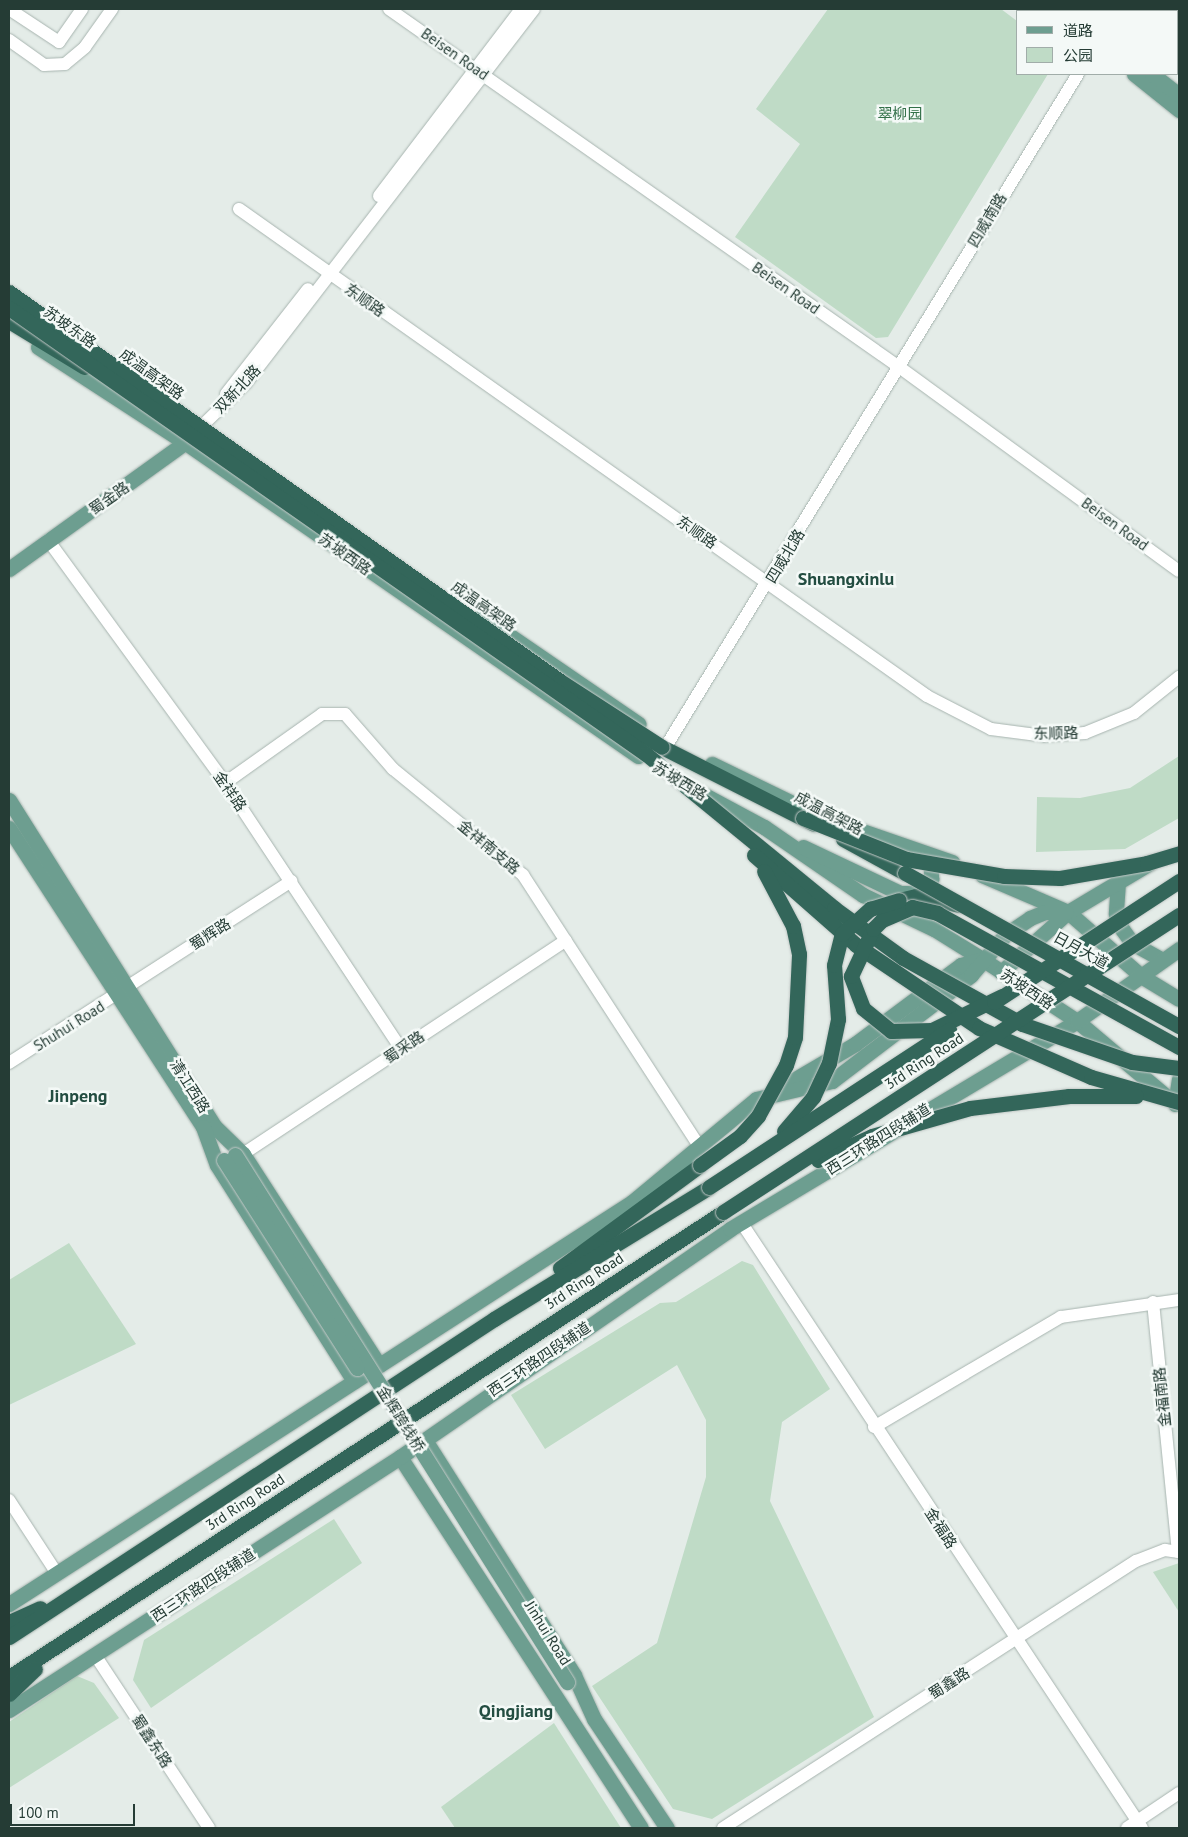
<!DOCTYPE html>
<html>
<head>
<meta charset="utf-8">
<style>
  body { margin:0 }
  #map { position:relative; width:1188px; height:1837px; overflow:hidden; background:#e4ece8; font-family:"PT Sans","Noto Sans SC",sans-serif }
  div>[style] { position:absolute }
  .green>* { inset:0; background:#bfdbc6 }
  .roads { filter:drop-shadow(0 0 1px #a7b4af) drop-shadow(0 0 1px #a7b4af) }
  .minor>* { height:12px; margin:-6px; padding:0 6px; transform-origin:6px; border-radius:6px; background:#fff }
  .major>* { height:15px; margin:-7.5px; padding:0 7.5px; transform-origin:7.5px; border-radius:7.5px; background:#6d9e90 }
  .highway>* { height:15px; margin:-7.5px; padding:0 7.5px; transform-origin:7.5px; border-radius:7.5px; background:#33665a }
  .bridges { filter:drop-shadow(0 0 1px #c2c8c6) drop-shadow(0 0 1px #c2c8c6) }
  .major-bridge>* { height:15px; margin:-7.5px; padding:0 7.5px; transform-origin:7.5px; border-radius:7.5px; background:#6d9e90 }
  .highway-bridge>* { height:15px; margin:-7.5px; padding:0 7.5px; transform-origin:7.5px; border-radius:7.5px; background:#33665a }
  span { translate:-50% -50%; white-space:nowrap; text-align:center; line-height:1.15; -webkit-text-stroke:5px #f4f9f7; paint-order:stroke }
  .street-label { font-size:15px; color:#253c35 }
  .park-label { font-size:15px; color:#337049 }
  .quarter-label { font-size:18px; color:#234d41; font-weight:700 }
  .frame { position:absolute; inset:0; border:10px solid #253c35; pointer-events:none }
  .legend { position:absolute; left:1016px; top:10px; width:162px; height:65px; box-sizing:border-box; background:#f4f9f7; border:1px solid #a1ada9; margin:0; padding:6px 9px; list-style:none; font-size:15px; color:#253c35 }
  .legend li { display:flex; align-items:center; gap:10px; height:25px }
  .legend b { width:25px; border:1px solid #a1ada9 }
  .scale { position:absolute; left:10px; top:1804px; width:125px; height:22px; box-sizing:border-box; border:2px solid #253c35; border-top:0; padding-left:6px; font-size:15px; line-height:18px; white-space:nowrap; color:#253c35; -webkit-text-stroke:4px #f4f9f7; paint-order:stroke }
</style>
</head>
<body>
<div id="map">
  <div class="green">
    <div style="clip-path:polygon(828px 9px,1001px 9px,1017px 21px,1017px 74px,1048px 74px,888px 337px,876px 338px,735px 237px,800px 144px,756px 109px)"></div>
    <div style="clip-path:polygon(1179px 756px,1179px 818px,1125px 849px,1036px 852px,1037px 797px,1080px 798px,1130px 788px)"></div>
    <div style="clip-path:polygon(69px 1243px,136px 1344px,9px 1405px,9px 1280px)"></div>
    <div style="clip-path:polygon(742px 1261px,753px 1265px,830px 1389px,782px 1422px,770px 1501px,874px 1717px,712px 1819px,673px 1809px,592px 1686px,657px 1643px,706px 1477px,706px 1420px,677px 1365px,545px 1449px,511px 1395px,660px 1303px,676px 1302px)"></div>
    <div style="clip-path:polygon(334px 1519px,362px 1563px,151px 1708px,133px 1680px,144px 1640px)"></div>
    <div style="clip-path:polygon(1179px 1563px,1179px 1612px,1153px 1572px)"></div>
    <div style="clip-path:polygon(77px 1676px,94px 1683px,119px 1718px,9px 1788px,9px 1722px)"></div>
    <div style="clip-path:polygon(554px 1723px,621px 1828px,455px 1828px,441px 1807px)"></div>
  </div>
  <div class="roads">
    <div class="minor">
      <div style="left:9px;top:9px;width:60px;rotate:33.4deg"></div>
      <div style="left:59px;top:42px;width:40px;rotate:-55.1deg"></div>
      <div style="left:389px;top:9px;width:623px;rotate:35.07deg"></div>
      <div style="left:899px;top:367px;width:346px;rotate:36.1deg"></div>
      <div style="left:1123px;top:11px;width:3px;rotate:-45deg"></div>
      <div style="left:9px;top:40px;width:43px;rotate:35.5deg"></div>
      <div style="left:44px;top:65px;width:21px;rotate:-3deg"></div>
      <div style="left:65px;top:64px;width:26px;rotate:-40deg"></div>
      <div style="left:85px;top:47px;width:47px;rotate:-54.6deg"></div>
      <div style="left:379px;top:196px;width:235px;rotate:-52.8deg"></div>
      <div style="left:239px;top:209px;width:843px;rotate:35.29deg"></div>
      <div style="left:927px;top:696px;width:72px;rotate:27.3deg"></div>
      <div style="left:991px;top:729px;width:53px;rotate:7.5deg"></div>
      <div style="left:1044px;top:736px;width:41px;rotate:-4.2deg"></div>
      <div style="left:1085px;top:733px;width:53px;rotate:-22.2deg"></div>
      <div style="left:1134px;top:713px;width:58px;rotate:-38.7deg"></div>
      <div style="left:226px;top:394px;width:133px;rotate:-52deg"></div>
      <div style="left:206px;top:422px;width:56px;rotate:-44.3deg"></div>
      <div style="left:246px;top:383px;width:472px;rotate:-52.4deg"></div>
      <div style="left:48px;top:540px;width:301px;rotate:53.9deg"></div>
      <div style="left:225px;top:783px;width:319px;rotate:56.5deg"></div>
      <div style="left:668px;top:743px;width:785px;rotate:-58.5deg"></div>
      <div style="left:225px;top:783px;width:119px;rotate:-35.4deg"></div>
      <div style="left:322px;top:714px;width:23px"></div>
      <div style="left:345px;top:714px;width:73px;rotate:48.9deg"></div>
      <div style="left:393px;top:769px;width:168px;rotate:39.2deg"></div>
      <div style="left:523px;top:875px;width:325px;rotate:57deg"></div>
      <div style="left:9px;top:1063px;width:336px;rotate:-32.8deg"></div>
      <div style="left:243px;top:1154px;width:387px;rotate:-33.5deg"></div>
      <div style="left:743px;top:1225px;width:723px;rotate:56.51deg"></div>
      <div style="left:1153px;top:1302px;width:251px;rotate:84.3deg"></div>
      <div style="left:874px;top:1427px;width:217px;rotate:-30.5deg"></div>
      <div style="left:1061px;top:1317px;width:119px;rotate:-8.2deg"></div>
      <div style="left:9px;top:1500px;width:86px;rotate:56.9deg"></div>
      <div style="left:95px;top:1655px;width:207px;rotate:56.6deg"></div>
      <div style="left:723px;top:1828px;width:492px;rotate:-32.9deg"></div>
      <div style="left:1136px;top:1561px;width:31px;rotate:-21deg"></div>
      <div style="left:1165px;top:1550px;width:14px;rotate:8deg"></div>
      <div style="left:1127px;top:1828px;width:63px;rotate:-33.9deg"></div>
    </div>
    <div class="major">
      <div style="left:1051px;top:9px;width:4px;rotate:34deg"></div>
      <div style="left:1071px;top:9px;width:4px;rotate:34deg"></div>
      <div style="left:1134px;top:74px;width:58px;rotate:38.7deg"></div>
      <div style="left:1152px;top:74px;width:34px;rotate:38deg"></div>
      <div style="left:38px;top:347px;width:176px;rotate:33deg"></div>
      <div style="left:186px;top:443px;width:550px;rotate:34.7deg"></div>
      <div style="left:9px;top:569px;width:224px;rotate:-35.7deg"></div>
      <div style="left:481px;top:616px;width:191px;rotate:34.4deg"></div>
      <div style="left:712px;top:764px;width:119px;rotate:25.9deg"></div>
      <div style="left:819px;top:816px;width:141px;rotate:19.1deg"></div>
      <div style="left:699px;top:792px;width:74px;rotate:28.3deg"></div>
      <div style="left:764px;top:827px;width:120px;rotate:34.5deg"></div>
      <div style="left:863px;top:895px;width:79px;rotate:25.6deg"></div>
      <div style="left:934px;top:929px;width:57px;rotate:32deg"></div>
      <div style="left:982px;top:959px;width:113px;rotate:33.1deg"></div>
      <div style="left:1077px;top:1021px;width:119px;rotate:40.2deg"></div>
      <div style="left:9px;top:800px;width:386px;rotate:57.8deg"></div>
      <div style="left:215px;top:1127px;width:39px;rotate:44deg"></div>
      <div style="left:243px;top:1154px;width:251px;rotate:57.2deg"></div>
      <div style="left:9px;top:828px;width:356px;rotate:57deg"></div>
      <div style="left:203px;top:1127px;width:40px;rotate:69.8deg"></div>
      <div style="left:217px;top:1165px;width:256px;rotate:57.6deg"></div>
      <div style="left:803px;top:847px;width:107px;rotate:25.4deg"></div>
      <div style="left:900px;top:893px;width:12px"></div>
      <div style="left:912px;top:893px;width:24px;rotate:-36deg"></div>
      <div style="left:931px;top:879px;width:12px;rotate:-90deg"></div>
      <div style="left:931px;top:867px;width:15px;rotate:-122deg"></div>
      <div style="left:982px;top:875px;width:94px;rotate:23.3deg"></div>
      <div style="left:1068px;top:912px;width:97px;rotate:41.2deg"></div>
      <div style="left:1141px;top:976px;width:44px;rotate:31.2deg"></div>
      <div style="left:1118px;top:882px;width:32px;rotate:94deg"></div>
      <div style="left:1116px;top:914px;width:16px;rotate:68deg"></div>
      <div style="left:1122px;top:929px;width:17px;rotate:54deg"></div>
      <div style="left:1132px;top:943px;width:35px;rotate:29deg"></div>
      <div style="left:1001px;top:972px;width:90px;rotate:-41.8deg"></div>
      <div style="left:1068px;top:912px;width:96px;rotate:-30.9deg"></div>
      <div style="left:780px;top:1088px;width:87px;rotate:-30.4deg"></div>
      <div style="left:855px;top:1044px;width:132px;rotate:-36.7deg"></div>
      <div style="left:961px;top:965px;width:22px;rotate:-16deg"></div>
      <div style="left:1175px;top:1104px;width:25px;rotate:-81deg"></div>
      <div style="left:425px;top:1440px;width:278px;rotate:57.6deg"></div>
      <div style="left:574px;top:1675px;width:48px;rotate:65.6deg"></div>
      <div style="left:594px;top:1719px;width:131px;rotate:56.2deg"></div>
      <div style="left:400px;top:1457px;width:442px;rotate:57deg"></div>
      <div style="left:9px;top:1604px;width:741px;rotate:-32.83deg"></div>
      <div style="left:632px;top:1202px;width:161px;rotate:-39.7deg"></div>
      <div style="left:756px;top:1099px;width:78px;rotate:-13.3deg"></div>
      <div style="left:832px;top:1081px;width:175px;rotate:-37.3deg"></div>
      <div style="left:971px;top:975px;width:52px;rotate:-49.6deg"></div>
      <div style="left:1005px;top:935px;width:30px;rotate:-34deg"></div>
      <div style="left:1030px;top:918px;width:16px;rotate:-22deg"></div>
      <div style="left:1045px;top:912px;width:21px"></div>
      <div style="left:9px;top:1710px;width:466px;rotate:-32.9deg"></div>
      <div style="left:400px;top:1457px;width:401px;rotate:-34.6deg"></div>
      <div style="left:730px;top:1229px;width:405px;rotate:-30.9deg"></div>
      <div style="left:1077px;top:1021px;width:125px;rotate:-35.2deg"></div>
    </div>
    <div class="highway">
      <div style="left:9px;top:321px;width:88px;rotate:31.5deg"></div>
      <div style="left:662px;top:747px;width:170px;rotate:26.9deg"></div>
      <div style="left:843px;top:839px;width:71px;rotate:28.7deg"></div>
      <div style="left:899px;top:900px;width:17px;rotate:-13deg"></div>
      <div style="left:916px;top:896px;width:45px;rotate:11.6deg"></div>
      <div style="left:560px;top:1268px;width:174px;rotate:-36.3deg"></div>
      <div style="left:9px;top:1622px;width:34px;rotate:-24deg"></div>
      <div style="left:9px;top:1637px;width:580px;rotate:-33.25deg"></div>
      <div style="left:494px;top:1319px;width:252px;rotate:-31.5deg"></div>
      <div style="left:9px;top:1677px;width:852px;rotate:-33.07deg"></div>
      <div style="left:9px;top:1694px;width:36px;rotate:-44deg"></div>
    </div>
  </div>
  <div class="bridges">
    <div class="major-bridge">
      <div style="left:235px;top:1155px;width:623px;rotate:57.79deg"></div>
      <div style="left:224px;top:1160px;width:247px;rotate:57.4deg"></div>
    </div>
    <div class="highway-bridge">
      <div style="left:9px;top:292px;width:674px;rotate:35.22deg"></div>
      <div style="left:560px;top:681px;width:121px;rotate:32.9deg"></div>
      <div style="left:9px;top:308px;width:778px;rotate:35deg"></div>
      <div style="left:646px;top:754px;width:243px;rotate:39.3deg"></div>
      <div style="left:834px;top:908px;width:85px;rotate:35.9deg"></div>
      <div style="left:903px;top:958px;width:136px;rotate:29deg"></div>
      <div style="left:1022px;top:1024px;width:116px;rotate:19.1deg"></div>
      <div style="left:1132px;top:1062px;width:47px;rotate:7.3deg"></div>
      <div style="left:803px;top:818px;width:111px;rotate:21.7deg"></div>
      <div style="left:906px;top:859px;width:99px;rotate:9.8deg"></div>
      <div style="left:1004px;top:876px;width:56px;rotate:2deg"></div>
      <div style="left:1060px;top:878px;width:88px;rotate:-9.8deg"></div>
      <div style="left:1147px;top:863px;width:34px;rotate:-17deg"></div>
      <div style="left:754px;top:855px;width:136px;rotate:41.4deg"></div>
      <div style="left:856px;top:945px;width:148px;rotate:34deg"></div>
      <div style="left:979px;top:1028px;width:122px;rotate:23.6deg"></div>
      <div style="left:1091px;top:1077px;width:91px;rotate:15.9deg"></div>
      <div style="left:905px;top:873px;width:314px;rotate:29.2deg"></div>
      <div style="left:1002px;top:996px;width:78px;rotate:154.1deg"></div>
      <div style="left:932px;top:1030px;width:41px;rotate:178.6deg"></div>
      <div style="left:891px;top:1031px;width:36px;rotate:-141deg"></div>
      <div style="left:863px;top:1008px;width:34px;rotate:-111deg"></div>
      <div style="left:851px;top:976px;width:52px;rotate:-64.9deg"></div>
      <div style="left:873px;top:929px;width:13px;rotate:-45deg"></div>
      <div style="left:882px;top:920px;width:33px;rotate:-23deg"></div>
      <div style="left:912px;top:907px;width:26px;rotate:13deg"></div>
      <div style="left:937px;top:913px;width:277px;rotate:29deg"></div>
      <div style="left:994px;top:1002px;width:221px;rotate:-33.2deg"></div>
      <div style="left:784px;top:1131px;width:45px;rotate:-49.5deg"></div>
      <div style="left:813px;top:1097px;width:38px;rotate:-65deg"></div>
      <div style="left:829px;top:1063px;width:45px;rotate:-78.4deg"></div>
      <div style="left:838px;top:1019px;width:54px;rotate:-94.2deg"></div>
      <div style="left:834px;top:965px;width:32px;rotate:-76deg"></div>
      <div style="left:842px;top:934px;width:38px;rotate:-42deg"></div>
      <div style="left:870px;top:909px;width:30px;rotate:-17deg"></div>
      <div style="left:818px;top:1160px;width:59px;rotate:-24deg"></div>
      <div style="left:872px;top:1136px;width:102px;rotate:-15.9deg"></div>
      <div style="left:970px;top:1108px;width:100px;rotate:-6.9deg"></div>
      <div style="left:1069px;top:1096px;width:67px"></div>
      <div style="left:700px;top:1165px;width:49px;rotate:-35.9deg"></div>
      <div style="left:740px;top:1136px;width:27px;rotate:-48deg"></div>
      <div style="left:758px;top:1116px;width:58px;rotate:-61.2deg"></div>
      <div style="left:786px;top:1065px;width:29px;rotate:-72deg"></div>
      <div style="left:795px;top:1037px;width:83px;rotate:-87.2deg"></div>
      <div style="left:799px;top:954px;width:29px;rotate:-102deg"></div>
      <div style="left:793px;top:926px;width:62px;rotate:-117.8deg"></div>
      <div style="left:709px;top:1187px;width:287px;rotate:-33.2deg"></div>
      <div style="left:723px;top:1212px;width:544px;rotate:-33.08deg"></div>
    </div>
  </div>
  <div class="street-label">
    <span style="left:455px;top:54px;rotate:35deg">Beisen Road</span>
    <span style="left:987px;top:220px;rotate:-59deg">四威南路</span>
    <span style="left:786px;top:288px;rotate:35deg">Beisen Road</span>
    <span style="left:365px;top:300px;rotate:35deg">东顺路</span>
    <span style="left:70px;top:327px;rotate:35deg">苏坡东路</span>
    <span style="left:152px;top:374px;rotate:36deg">成温高架路</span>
    <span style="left:237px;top:389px;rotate:-47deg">双新北路</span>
    <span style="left:109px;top:498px;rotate:-35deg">蜀金路</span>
    <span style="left:1115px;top:524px;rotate:36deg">Beisen Road</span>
    <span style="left:697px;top:532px;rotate:35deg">东顺路</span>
    <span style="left:345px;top:554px;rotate:35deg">苏坡西路</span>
    <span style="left:785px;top:556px;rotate:-59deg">四威北路</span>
    <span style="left:484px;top:606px;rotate:35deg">成温高架路</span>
    <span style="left:1056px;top:733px;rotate:-1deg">东顺路</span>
    <span style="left:680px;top:781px;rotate:31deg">苏坡西路</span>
    <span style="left:230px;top:791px;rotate:55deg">金祥路</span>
    <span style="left:829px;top:813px;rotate:28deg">成温高架路</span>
    <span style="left:489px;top:847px;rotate:40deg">金祥南支路</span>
    <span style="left:210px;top:934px;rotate:-33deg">蜀辉路</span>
    <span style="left:1081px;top:950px;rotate:29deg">日月大道</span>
    <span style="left:1027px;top:989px;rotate:33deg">苏坡西路</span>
    <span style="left:69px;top:1026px;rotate:-32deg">Shuhui Road</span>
    <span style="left:404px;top:1047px;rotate:-34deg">蜀采路</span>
    <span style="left:924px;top:1061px;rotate:-33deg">3rd Ring Road</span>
    <span style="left:190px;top:1086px;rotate:58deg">清江西路</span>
    <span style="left:878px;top:1139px;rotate:-32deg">西三环路四段辅道</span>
    <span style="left:584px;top:1281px;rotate:-33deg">3rd Ring Road</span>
    <span style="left:539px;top:1359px;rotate:-34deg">西三环路四段辅道</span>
    <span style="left:1162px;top:1397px;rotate:-96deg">金福南路</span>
    <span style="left:401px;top:1419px;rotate:58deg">金辉跨线桥</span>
    <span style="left:245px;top:1502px;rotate:-33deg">3rd Ring Road</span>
    <span style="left:941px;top:1528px;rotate:57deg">金福路</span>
    <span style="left:203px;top:1585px;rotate:-33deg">西三环路四段辅道</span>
    <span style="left:548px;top:1633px;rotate:58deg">Jinhui Road</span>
    <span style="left:949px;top:1683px;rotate:-33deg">蜀鑫路</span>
    <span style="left:152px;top:1741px;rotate:57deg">蜀鑫东路</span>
  </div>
  <div class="park-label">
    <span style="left:900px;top:114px">翠柳园</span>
  </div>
  <div class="quarter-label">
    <span style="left:846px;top:579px">Shuangxinlu</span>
    <span style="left:78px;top:1096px">Jinpeng</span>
    <span style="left:516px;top:1711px">Qingjiang</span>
  </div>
  <div class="frame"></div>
  <ul class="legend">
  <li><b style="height:6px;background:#6d9e90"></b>道路</li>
  <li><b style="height:14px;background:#bfdbc6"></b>公园</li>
  </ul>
  <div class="scale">100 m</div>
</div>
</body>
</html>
